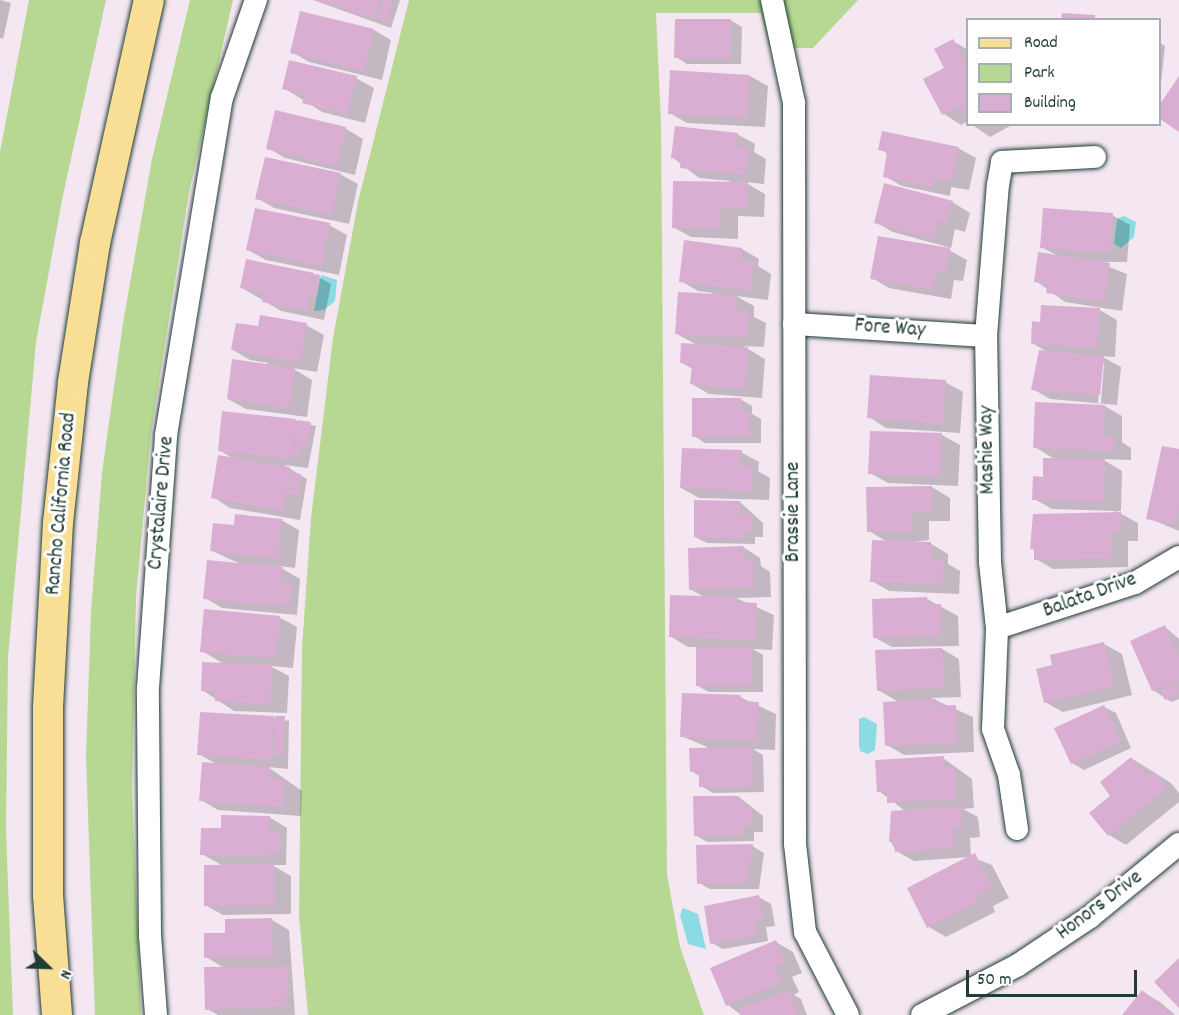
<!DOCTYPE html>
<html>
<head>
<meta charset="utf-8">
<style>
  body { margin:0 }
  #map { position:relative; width:1179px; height:1015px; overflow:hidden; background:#f4e7f2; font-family:Dekko,sans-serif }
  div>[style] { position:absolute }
  .green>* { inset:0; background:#b6d892 }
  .water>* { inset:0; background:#8adbe4 }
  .shadow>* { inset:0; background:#0003 }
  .building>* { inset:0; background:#daaed2 }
  .roads { filter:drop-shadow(0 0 2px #1f3d34) drop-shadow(0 0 2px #1f3d34) }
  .minor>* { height:22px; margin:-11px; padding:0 11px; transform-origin:11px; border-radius:11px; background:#fff }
  .major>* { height:30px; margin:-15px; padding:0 15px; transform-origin:15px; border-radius:15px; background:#f9df96 }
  span { translate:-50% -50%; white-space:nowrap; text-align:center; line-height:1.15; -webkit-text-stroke:6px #fff; paint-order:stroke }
  .street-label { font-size:21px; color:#1f3d34 }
  .legend { position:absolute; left:966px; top:18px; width:195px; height:108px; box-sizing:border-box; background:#fff; border:2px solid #a5b1ae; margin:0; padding:8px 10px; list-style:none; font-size:18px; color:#1f3d34 }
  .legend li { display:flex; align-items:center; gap:12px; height:30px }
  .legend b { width:30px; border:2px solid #a5b1ae }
  .north { position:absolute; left:18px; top:937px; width:60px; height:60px; -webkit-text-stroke:4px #fff; paint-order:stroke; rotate:113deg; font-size:16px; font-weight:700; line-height:24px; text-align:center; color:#1f3d34 }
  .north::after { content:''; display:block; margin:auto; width:21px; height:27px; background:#1f3d34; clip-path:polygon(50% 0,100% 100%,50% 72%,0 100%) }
  .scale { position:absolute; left:966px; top:970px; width:171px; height:27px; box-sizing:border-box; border:3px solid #1f3d34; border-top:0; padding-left:8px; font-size:18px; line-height:21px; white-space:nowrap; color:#1f3d34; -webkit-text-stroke:4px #fff; paint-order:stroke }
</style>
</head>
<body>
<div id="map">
  <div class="green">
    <div style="clip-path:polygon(29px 0,106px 0,63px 195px,36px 342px,8px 657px,6px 832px,13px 1015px,0 1015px,0 152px)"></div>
    <div style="clip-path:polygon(190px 0,233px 0,189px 192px,151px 433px,136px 597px,132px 790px,141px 1015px,95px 1015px,86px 756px,91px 612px,102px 473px,123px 323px,152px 159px)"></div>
    <div style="clip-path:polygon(409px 0,858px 0,813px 48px,770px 48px,761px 13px,656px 13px,661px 124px,667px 874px,680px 947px,704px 1015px,308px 1015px,299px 917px,302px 648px,311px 518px,333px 338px,358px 202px)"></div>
  </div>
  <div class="water">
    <div style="clip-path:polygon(1124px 216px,1136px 222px,1134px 237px,1121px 248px,1114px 244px,1117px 219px)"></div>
    <div style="clip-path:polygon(321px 275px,337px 280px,335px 301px,324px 310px,314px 311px)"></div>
    <div style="clip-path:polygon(864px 717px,877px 724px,875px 750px,868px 754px,860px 751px,859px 745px,859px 719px)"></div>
    <div style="clip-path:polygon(683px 908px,698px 914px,706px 949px,688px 944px,680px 915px)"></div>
  </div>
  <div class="shadow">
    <div style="clip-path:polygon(0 0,11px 3px,3px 39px,0 38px)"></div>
    <div style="clip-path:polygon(313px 0,400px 0,391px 28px)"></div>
    <div style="clip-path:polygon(301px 13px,374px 30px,391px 40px,382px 80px,309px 62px,292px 52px)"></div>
    <div style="clip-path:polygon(730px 20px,742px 27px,741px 64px,687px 64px,676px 57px)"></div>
    <div style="clip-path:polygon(953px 41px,968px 50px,968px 121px,961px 125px,944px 114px,925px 80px,946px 69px)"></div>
    <div style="clip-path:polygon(1160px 43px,1165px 46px,1161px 83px,1160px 83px)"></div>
    <div style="clip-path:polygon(672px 72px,750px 76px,768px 86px,765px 127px,687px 123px,670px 113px)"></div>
    <div style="clip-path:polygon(356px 78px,374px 88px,365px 123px,322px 112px,284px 88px)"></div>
    <div style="clip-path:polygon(277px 112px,346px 129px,363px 139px,355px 175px,285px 158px,268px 148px)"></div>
    <div style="clip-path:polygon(971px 124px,1009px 124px,1010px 126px,990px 137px)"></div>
    <div style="clip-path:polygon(737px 134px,755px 144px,754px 152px,766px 159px,764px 184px,745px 182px,765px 194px,764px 217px,738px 216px,738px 239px,691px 237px,673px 227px,731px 181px,699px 178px,672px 157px)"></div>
    <div style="clip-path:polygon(958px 148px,976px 158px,969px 190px,951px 187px,950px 196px,902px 186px,884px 176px,888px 154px,880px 149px)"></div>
    <div style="clip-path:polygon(340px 174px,358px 184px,349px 224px,274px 208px,257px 198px)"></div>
    <div style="clip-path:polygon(952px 202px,970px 213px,965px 232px,955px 229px,951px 248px,893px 232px,875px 222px)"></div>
    <div style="clip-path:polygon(1112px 215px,1130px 225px,1127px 262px,1097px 262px,1127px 274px,1122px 311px,1065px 302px,1036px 281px,1058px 256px,1041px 247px)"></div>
    <div style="clip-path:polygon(329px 225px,347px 235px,339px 275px,266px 260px,248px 250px)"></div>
    <div style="clip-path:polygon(742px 249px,759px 259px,758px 266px,771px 274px,768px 300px,736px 296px,754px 306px,754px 317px,766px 323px,764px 347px,743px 346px,765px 359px,762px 398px,709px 394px,692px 384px,693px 369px,682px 363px,697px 345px,677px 334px,713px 293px,698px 291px,681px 281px)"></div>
    <div style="clip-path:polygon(949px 250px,967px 260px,963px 281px,954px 280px,951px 299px,889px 288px,872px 278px)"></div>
    <div style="clip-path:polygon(313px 274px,331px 284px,324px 320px,281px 311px,242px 288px)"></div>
    <div style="clip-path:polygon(evenodd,1098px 309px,1117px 320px,1115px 357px,1101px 356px,1121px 367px,1117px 405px,1050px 399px,1033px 389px,1049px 353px,1032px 343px,1041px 323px,1098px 309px,1101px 363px,1104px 363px,1101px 403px,1098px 403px,1101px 363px)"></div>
    <div style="clip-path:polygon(306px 325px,324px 335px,317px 372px,292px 368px,312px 380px,307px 417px,246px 409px,228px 399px,268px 363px,250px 360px,233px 350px,259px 328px)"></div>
    <div style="clip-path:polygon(945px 382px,963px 392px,960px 433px,886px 428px,869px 417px)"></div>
    <div style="clip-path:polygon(740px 399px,752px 406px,752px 414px,761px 419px,761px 443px,705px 443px,694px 436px)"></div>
    <div style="clip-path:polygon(1103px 405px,1122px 416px,1122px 442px,1131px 448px,1131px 460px,1102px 459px,1122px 471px,1121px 511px,1116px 511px,1138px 523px,1138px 541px,1128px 541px,1128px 567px,1053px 569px,1036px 559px,1036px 551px,1031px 548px,1116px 511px,1052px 509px,1034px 499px,1056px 460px,1035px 447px)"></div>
    <div style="clip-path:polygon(295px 421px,316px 426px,308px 468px,284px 465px,307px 479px,300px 520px,230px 508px,213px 497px,234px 459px,219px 450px)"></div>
    <div style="clip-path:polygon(872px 433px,942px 435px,960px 445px,958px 486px,888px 483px,870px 473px)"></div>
    <div style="clip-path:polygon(1179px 451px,1179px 531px,1148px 518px)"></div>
    <div style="clip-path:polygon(741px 452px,759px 462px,758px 471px,770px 478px,769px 500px,699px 498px,681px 488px)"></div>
    <div style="clip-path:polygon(932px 487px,950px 498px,950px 521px,929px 521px,929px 540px,904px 543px,931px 544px,948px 554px,948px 564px,960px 571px,959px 594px,889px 591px,872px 581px,889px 543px,869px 531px,868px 489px)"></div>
    <div style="clip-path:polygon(740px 502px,763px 523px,763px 537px,755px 537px,755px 544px,707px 543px,695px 537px)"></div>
    <div style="clip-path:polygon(281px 520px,299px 530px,295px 568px,278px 566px,300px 579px,297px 615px,222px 608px,205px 598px,243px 565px,212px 551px)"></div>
    <div style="clip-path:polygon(743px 547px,760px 558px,761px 566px,770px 572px,771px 597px,736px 598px,774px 615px,772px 650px,753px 649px,763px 655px,763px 692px,709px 692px,698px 686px,697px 647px,688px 647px,670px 636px,704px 597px,690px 589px)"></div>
    <div style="clip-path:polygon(927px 599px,958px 616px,959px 646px,892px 647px,874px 637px)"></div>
    <div style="clip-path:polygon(279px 617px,297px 627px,293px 668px,270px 666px,289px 676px,287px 713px,234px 711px,202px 690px,224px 664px,202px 651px)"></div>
    <div style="clip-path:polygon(1165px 627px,1179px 639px,1179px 699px,1171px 702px,1153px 690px)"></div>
    <div style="clip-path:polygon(1104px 644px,1122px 654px,1132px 695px,1063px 712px,1045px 702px,1054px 666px)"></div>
    <div style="clip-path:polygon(942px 649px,959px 659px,961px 697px,931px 698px,973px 717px,974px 752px,904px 755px,887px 745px,900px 703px,878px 690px)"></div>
    <div style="clip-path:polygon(740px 697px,776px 714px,775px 750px,753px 749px,763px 755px,764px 792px,713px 793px,701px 786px,701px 777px,691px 771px,707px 747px,681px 736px)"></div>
    <div style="clip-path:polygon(1104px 707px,1116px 713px,1131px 748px,1084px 770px,1072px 763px)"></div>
    <div style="clip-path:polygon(273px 718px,289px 721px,288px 769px,268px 767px,302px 791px,301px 816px,218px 810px,201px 800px,218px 765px,199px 754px)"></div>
    <div style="clip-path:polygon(943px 758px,972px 779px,974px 808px,963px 809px,978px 817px,980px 837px,970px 838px,971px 857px,992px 865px,1009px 898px,993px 906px,995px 912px,946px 937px,929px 927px,909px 889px,970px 857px,914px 861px,896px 851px,891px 842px,905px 811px,879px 791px)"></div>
    <div style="clip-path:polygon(1131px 758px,1171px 783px,1179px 793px,1179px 802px,1126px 845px,1109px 835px,1113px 796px)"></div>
    <div style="clip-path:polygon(739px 797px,763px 816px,763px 832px,754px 832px,754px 841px,707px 842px,695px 835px)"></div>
    <div style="clip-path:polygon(269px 817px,287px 828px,286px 865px,272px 865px,291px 876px,291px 914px,223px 915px,205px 905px,223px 866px,202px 854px)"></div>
    <div style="clip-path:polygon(752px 846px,764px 853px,759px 889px,710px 889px,699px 883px)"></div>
    <div style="clip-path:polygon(759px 897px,771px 904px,775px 926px,766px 927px,768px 941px,723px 949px,712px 943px)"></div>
    <div style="clip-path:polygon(272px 920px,289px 930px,295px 1015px,218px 1015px,207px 1009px,224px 968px,206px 957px,226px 935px)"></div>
    <div style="clip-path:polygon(776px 942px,793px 952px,802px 973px,792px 977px,799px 992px,794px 995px,801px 999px,807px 1015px,741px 1015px,728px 1005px)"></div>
    <div style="clip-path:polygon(1143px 992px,1160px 1002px,1175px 1015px,1124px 1015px)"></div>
  </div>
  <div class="building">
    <div style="clip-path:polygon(316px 0,380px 0,374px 19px)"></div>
    <div style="clip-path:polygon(382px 0,393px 0,387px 22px,377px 18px)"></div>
    <div style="clip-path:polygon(300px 11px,374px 29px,364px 71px,290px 53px)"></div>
    <div style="clip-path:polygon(1062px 13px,1095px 15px,1095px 20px,1061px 20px)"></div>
    <div style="clip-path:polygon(675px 19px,731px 19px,730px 58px,674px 58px)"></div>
    <div style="clip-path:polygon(953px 39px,968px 68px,968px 121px,960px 106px,942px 115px,923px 79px,944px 68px,934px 49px)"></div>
    <div style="clip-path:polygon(289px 60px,357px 76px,347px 114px,302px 103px,305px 95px,282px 89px)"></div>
    <div style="clip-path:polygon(670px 70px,750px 75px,748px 118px,668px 114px)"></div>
    <div style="clip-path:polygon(1179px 76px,1179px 132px,1160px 119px,1160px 104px)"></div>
    <div style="clip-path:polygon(275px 110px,346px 127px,337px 166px,266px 149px)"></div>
    <div style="clip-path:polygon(675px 126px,738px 133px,736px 146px,749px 148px,746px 175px,680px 168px,681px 159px,671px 158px)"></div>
    <div style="clip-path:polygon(882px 131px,959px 147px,952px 181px,934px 178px,932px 187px,883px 177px,887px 152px,878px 150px)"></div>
    <div style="clip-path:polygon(265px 157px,341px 173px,331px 215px,255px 199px)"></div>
    <div style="clip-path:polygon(673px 181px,748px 182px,747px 208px,721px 207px,720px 229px,672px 228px)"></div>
    <div style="clip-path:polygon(884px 183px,953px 201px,947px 223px,938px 220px,933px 239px,874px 223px)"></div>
    <div style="clip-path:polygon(255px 208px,330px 223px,321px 266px,246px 250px)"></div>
    <div style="clip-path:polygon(1043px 208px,1113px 213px,1110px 253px,1040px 248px)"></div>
    <div style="clip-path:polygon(878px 236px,950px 248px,945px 272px,936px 271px,933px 290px,870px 279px)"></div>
    <div style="clip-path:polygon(684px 240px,742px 248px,741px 261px,754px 262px,751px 291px,679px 282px)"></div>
    <div style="clip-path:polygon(1038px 252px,1110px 263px,1104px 302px,1046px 293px,1047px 284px,1034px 282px)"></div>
    <div style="clip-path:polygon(246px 259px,314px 273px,306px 311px,262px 302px,264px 293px,240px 288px)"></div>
    <div style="clip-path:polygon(315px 274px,320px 275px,316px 296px,310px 295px)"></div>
    <div style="clip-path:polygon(678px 292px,737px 295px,736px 311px,749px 312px,747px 338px,675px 334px)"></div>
    <div style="clip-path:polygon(1041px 305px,1100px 308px,1097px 348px,1031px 344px,1032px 321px,1040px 322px)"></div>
    <div style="clip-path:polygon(260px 315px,307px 323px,300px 363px,231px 350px,236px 323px,258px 326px)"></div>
    <div style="clip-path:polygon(681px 343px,748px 347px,745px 389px,690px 384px,692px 364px,680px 363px)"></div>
    <div style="clip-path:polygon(1039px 350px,1104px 356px,1100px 395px,1031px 390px)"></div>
    <div style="clip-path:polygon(232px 359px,295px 368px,289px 408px,227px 399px)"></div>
    <div style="clip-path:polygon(870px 375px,946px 380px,943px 424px,867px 418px)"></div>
    <div style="clip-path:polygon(692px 398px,741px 398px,741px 411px,750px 411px,750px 437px,692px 437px)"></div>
    <div style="clip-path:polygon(1035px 402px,1105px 405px,1104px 436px,1114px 437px,1114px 451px,1033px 448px)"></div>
    <div style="clip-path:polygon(222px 411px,296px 419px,291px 459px,218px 451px)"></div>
    <div style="clip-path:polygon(297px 420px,311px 422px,308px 446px,299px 445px,298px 457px,293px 456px)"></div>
    <div style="clip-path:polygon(870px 431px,942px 433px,941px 476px,868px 474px)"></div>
    <div style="clip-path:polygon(1162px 446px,1179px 449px,1179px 506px,1175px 525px,1146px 519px)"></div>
    <div style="clip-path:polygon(682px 448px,742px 450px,741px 466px,753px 466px,751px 491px,680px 488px)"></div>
    <div style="clip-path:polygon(218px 455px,290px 467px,283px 511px,211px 498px)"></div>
    <div style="clip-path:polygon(1043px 458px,1105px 459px,1104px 502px,1032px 500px,1033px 476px,1043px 477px)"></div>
    <div style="clip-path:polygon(290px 472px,301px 474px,298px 495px,288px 494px)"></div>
    <div style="clip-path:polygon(932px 486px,933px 511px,912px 512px,912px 531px,867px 532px,866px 487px)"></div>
    <div style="clip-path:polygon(694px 500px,740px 501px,740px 515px,752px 515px,752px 531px,744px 531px,744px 539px,694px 537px)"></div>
    <div style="clip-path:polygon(1121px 512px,1121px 532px,1111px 532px,1111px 558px,1034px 560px,1034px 549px,1030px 549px,1033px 514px)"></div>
    <div style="clip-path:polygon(235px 514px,282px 519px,277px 559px,210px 551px,213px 523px,234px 525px)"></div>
    <div style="clip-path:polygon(872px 540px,931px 542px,931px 558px,943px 559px,942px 584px,870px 582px)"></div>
    <div style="clip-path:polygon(743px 546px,744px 560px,753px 560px,754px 588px,689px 590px,688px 548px)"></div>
    <div style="clip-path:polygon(207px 560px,283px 567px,280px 606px,203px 599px)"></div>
    <div style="clip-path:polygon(283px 582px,292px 583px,289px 606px,281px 605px)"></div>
    <div style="clip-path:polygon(670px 595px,736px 597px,736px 602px,757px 603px,755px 640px,669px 637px)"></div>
    <div style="clip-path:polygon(927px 597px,928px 604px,941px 604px,941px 636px,873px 638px,872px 599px)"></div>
    <div style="clip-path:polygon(204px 609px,280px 616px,276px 658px,200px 652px)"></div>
    <div style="clip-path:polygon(1165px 625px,1179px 658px,1179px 679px,1152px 691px,1130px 641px)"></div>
    <div style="clip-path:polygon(1104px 642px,1115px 686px,1044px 703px,1036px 669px,1052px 665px,1050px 655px)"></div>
    <div style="clip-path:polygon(751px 646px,752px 686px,696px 686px,696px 647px)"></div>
    <div style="clip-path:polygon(942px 648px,944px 688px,877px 691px,875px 650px)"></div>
    <div style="clip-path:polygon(202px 662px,272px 665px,270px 704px,215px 701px,215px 692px,201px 691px)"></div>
    <div style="clip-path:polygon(1177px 683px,1179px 694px,1165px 700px,1160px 690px)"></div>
    <div style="clip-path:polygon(682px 693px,741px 695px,740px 701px,759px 702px,757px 741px,680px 737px)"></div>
    <div style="clip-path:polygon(936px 699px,937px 706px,956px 705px,957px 743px,885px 746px,883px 702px)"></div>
    <div style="clip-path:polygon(1104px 705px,1121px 741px,1071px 764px,1054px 728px)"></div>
    <div style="clip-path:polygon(200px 712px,274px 716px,271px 760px,197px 755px)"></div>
    <div style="clip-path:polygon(275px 716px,285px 716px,282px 756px,273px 756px)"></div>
    <div style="clip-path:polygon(752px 747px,753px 786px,699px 787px,699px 772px,690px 772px,689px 748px)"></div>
    <div style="clip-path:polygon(944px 756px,944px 767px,955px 767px,956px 799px,887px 803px,887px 792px,877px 792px,875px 760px)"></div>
    <div style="clip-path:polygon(1131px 757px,1147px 776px,1153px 771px,1167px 788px,1108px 836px,1089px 813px,1110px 796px,1100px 782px)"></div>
    <div style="clip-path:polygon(202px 762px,270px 767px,269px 778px,285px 780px,284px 807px,199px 801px)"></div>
    <div style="clip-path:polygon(693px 796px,739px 796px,744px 808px,751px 808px,752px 826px,743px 826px,743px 835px,694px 836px)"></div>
    <div style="clip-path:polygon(961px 806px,962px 827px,953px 828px,954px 848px,895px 852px,894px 842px,889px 842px,891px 811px)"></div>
    <div style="clip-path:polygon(221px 815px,270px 816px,270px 832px,280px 832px,280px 853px,270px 853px,269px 840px,269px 856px,200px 855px,201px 828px,221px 828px)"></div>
    <div style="clip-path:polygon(753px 844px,747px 883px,697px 884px,696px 845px)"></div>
    <div style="clip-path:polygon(975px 853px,992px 888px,976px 896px,979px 902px,927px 928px,907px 888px)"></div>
    <div style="clip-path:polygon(274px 864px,274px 905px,204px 906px,204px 865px)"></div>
    <div style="clip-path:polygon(759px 895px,764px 920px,755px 921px,757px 935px,710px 944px,704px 906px)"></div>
    <div style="clip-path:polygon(272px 918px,273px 958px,204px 958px,204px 933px,225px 933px,225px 919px)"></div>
    <div style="clip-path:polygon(776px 940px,785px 963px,775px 967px,782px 982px,726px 1006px,710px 968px)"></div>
    <div style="clip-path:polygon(1179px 958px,1179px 1008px,1154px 982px)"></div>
    <div style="clip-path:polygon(289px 966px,286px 1006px,205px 1010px,204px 967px)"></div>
    <div style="clip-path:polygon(789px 990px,798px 1015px,740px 1015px,738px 1009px)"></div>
    <div style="clip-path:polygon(1142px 990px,1172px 1015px,1122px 1015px)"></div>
  </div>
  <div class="roads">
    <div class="minor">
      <div style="left:772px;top:0;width:105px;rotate:77.9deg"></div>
      <div style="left:794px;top:103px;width:741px;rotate:89.92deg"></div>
      <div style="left:795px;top:844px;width:89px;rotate:83.5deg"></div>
      <div style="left:805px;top:932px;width:93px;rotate:62.6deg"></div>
      <div style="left:794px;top:324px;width:192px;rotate:3.6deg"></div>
      <div style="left:997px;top:628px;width:145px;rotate:-18.1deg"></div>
      <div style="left:1135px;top:583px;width:51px;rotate:-30.6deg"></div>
      <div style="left:1017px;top:829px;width:55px;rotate:-98.4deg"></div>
      <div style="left:1009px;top:775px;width:49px;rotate:-109.2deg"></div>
      <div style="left:993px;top:729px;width:101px;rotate:-87.7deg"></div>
      <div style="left:997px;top:628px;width:66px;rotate:-96.1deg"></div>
      <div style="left:990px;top:562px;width:226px;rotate:-91deg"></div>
      <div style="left:986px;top:336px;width:151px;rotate:-85.5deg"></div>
      <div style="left:998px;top:185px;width:23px;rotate:-80deg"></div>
      <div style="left:1002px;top:162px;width:93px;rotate:-3.1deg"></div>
      <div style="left:156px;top:1015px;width:79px;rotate:-94.3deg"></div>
      <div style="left:150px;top:936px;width:248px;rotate:-90.5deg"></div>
      <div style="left:148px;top:688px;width:254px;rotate:-85.9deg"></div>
      <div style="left:166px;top:435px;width:342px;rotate:-80.6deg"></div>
      <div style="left:222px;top:98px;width:104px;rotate:-70.9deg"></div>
      <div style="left:922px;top:1015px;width:108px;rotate:-27.5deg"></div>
      <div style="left:1018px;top:965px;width:87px;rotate:-33.7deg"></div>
      <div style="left:1090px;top:917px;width:115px;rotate:-39.4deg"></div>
    </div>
    <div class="major">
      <div style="left:57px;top:1015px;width:120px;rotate:-94.3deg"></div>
      <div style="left:48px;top:895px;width:188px;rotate:-90deg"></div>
      <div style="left:48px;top:707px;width:184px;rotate:-86.9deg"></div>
      <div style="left:58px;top:523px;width:142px;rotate:-83.9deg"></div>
      <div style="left:73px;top:382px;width:141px;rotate:-81deg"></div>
      <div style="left:95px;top:243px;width:249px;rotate:-77.5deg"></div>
    </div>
  </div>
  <div class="street-label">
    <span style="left:890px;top:329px;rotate:4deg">Fore Way</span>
    <span style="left:988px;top:450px;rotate:-91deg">Mashie Way</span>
    <span style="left:162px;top:503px;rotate:-85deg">Crystalaire Drive</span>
    <span style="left:62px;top:504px;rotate:-85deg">Rancho California Road</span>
    <span style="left:794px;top:512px;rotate:-90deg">Brassie Lane</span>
    <span style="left:1090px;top:596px;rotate:-20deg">Balata Drive</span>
    <span style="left:1100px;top:906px;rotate:-37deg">Honors Drive</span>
  </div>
  <ul class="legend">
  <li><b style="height:8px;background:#f9df96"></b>Road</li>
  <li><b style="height:16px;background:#b6d892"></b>Park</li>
  <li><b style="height:16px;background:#daaed2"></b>Building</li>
  </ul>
  <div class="north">N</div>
  <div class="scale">50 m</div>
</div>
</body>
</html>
